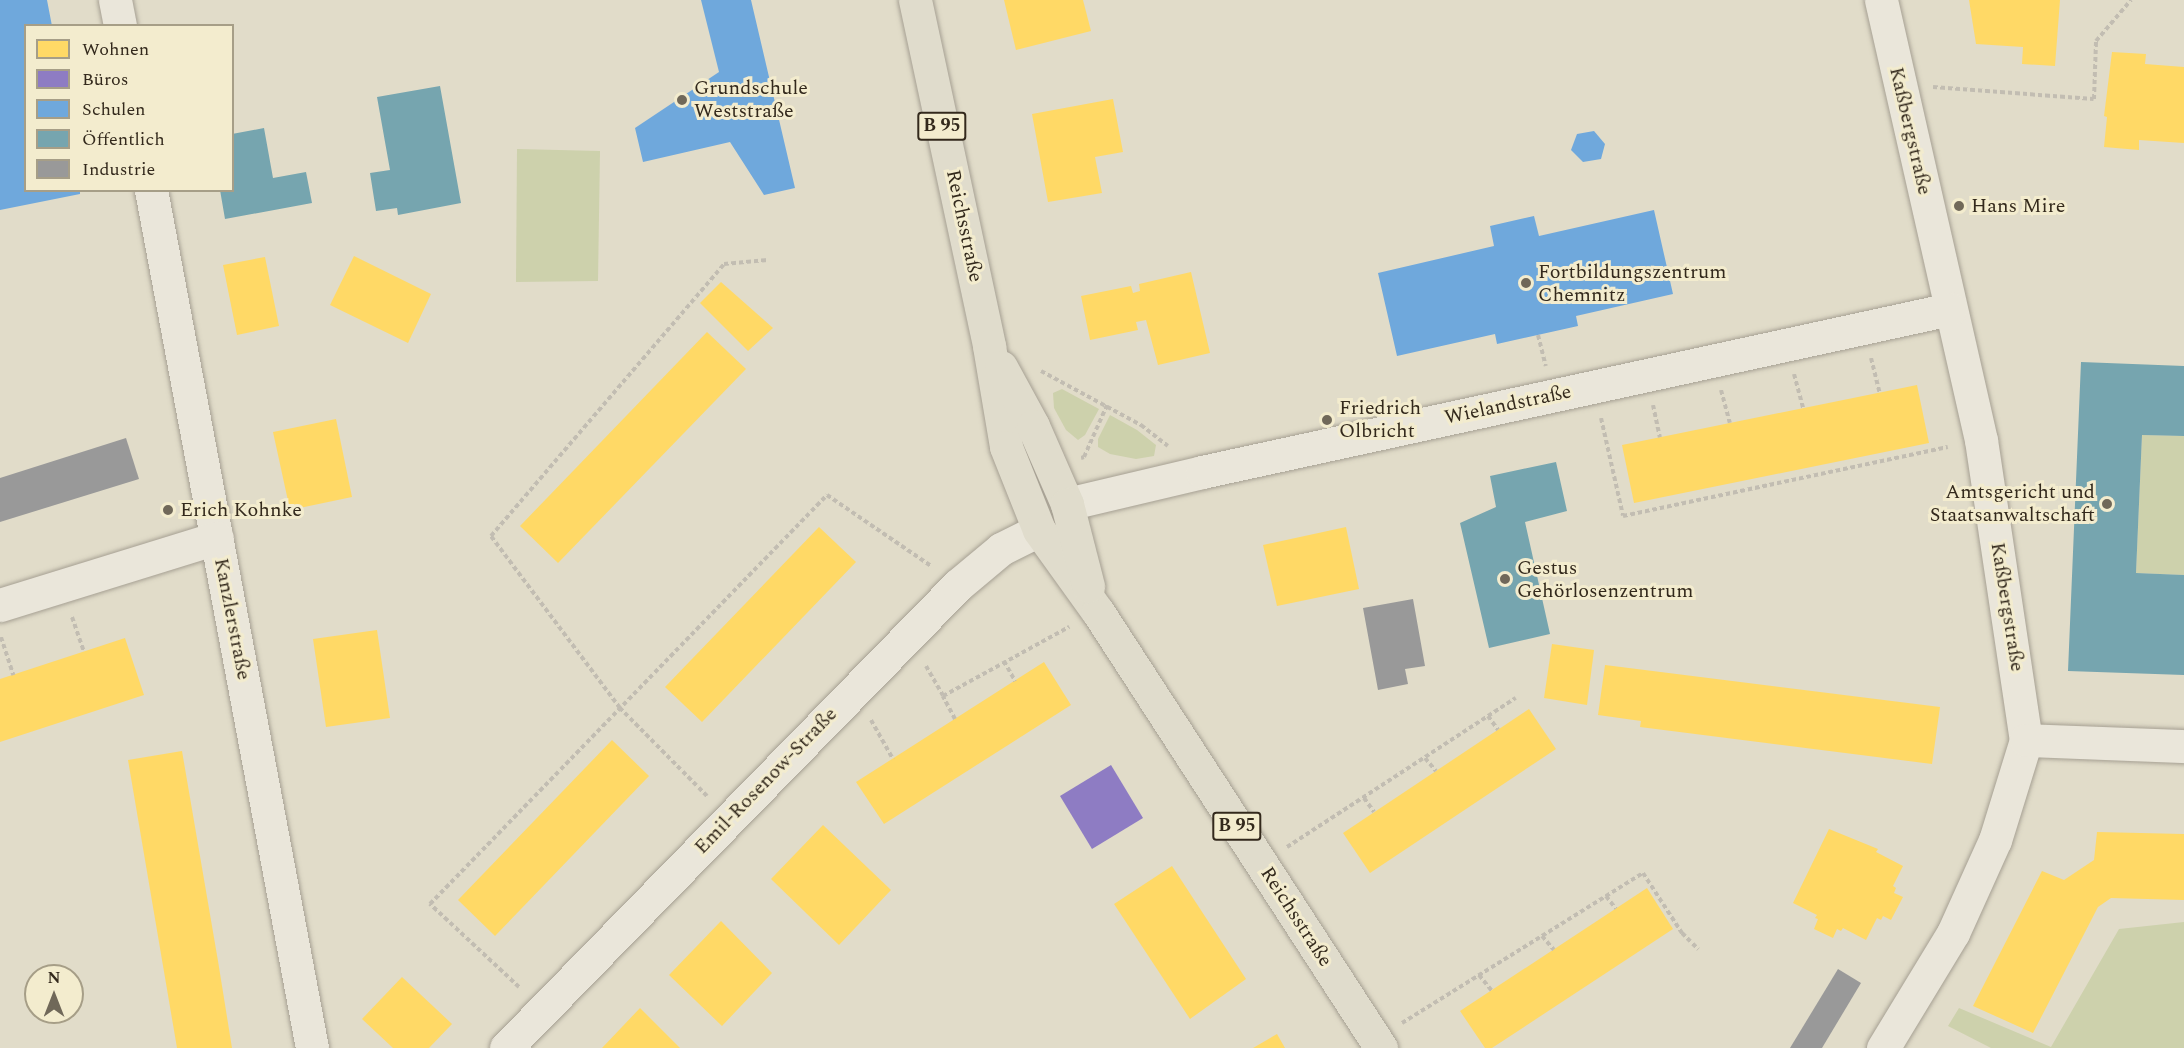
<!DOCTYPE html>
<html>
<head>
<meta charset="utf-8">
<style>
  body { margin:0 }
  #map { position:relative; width:2184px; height:1048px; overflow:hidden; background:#e1dcc9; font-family:Spectral,serif }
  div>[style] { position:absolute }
  .green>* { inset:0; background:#cdd1ac }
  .homes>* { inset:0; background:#ffd966 }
  .offices>* { inset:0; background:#8e7cc3 }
  .schools>* { inset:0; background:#6fa8dc }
  .public>* { inset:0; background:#76a5af }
  .industry>* { inset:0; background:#999 }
  .path>* { height:4px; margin-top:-2px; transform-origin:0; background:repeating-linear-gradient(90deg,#c2bdb2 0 4.5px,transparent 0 7.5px) }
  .roads { filter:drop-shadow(0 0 2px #a6a093) drop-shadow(0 0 2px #a6a093) }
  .minor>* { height:33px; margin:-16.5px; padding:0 16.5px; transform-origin:16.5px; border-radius:16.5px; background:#eae6da }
  .major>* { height:33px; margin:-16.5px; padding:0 16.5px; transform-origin:16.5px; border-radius:16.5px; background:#e0dccc }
  .dots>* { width:16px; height:16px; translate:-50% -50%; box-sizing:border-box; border:3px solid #f3ecce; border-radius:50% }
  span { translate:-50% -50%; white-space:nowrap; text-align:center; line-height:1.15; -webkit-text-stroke:6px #f3ecce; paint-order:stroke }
  .shield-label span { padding:2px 4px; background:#f3ecce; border:2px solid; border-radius:4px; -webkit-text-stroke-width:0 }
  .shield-label { font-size:18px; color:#33291c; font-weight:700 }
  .poi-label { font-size:20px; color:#33291c }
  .left { translate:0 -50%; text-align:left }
  .right { translate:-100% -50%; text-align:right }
  .street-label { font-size:20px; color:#33291c }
  .legend { position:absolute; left:24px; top:24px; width:210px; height:168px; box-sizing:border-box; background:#f3ecce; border:2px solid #a69e87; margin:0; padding:8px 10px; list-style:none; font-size:18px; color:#33291c }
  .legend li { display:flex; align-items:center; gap:12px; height:30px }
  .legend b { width:30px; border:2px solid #a69e87 }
  .north { position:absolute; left:24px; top:964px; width:60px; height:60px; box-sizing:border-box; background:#f3ecce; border:2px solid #a69e87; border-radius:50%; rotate:0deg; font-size:16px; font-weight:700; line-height:24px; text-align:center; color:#33291c }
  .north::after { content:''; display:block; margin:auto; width:21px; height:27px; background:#706859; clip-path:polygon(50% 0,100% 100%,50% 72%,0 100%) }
</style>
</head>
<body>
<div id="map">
  <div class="green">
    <div style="clip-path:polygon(517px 149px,600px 151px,598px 281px,516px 282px)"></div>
    <div style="clip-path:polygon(1062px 389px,1099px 409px,1085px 435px,1078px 440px,1066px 430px,1054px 408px,1053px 393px)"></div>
    <div style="clip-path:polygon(1110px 415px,1137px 430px,1156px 445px,1154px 456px,1136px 459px,1110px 454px,1098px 447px,1098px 439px)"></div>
    <div style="clip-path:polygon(2142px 435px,2184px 436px,2184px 575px,2136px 573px)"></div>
    <div style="clip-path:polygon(2184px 922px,2184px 1048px,1991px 1048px,1948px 1026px,1959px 1008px,2051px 1047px,2119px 929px)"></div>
  </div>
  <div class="homes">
    <div style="clip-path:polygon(1004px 0,1083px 0,1091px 31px,1016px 50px)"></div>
    <div style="clip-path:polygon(1969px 0,2060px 0,2055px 66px,2022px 64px,2023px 47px,1976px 44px)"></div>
    <div style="clip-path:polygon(2112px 52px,2146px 54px,2145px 64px,2184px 67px,2184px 143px,2139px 140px,2139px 150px,2104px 147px,2107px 117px,2104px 116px)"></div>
    <div style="clip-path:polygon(1113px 99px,1123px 152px,1095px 157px,1102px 193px,1048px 202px,1032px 114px)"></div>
    <div style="clip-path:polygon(354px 256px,431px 294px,408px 343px,330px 305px)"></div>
    <div style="clip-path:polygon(265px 257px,279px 326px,237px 335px,223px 265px)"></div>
    <div style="clip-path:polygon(1191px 272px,1210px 353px,1158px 365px,1146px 320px,1136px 322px,1138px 330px,1090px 340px,1081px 296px,1131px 286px,1133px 293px,1140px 291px,1139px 284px)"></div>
    <div style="clip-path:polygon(721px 282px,773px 328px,748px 351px,700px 303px)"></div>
    <div style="clip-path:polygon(707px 332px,746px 369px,558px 563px,520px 526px)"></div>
    <div style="clip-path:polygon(1917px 385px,1929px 443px,1634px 503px,1622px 445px)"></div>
    <div style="clip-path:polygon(336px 419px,352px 497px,290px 510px,273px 432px)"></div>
    <div style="clip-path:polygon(819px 527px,856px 562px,702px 722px,665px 687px)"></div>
    <div style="clip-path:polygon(1346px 527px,1359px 589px,1277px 606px,1263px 545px)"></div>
    <div style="clip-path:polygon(377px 630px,390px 718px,326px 727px,313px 639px)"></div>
    <div style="clip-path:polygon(125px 638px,144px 695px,0 742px,0 679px)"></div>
    <div style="clip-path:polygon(1552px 644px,1594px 650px,1587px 705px,1544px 698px)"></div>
    <div style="clip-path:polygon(1044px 662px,1071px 705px,884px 824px,856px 782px)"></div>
    <div style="clip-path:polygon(1605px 665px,1940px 707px,1932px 764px,1640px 727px,1641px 721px,1598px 715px)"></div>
    <div style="clip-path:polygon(1529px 709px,1556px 749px,1370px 873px,1343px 833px)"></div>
    <div style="clip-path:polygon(612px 740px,649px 776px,495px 936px,458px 900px)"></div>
    <div style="clip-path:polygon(182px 751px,218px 961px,232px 1048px,177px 1048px,128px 760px)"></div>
    <div style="clip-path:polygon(823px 825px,891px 890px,839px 945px,771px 879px)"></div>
    <div style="clip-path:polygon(1829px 829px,1878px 849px,1876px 852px,1903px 866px,1893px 886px,1896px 888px,1894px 893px,1903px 897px,1891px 920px,1883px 916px,1881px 920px,1877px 918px,1866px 940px,1843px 928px,1841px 931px,1837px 929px,1833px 938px,1814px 929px,1818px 919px,1815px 918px,1817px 915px,1793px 903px)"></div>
    <div style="clip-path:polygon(2097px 832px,2184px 834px,2184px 900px,2111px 898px,2098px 907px,2033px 1033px,1973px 1006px,2042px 871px,2064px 880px,2094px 860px)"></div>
    <div style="clip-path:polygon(1172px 866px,1246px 979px,1190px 1019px,1114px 904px)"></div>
    <div style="clip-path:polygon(1647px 888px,1673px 929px,1492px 1048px,1485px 1048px,1460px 1011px)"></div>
    <div style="clip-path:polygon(721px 921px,772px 973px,722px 1026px,669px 975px)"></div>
    <div style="clip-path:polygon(402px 977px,452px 1024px,429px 1048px,393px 1048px,362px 1019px)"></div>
    <div style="clip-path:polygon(640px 1008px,680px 1048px,602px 1048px)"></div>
    <div style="clip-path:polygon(1277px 1034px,1285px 1048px,1253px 1048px)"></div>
  </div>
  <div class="offices">
    <div style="clip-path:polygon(1111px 765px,1143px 818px,1092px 849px,1060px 796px)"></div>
  </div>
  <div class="schools">
    <div style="clip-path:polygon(0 0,47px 0,52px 26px,26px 26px,26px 190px,80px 190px,80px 194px,0 210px)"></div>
    <div style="clip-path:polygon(701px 0,751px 0,795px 188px,764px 195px,730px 142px,643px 162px,635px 128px,719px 72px)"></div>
    <div style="clip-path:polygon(1594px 131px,1605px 144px,1601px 159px,1583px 162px,1571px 150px,1577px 134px)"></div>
    <div style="clip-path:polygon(1654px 210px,1673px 294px,1576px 316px,1578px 326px,1497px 344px,1495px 334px,1397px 356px,1378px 273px,1494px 246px,1490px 226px,1534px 216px,1539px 236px)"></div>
  </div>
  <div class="public">
    <div style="clip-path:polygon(440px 86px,461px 203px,398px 215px,397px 208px,376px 211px,370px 173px,390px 170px,377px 97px)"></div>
    <div style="clip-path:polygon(264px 128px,273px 178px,306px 172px,312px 203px,225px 219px,220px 190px,232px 190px,232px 134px)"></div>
    <div style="clip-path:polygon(2081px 362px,2184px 366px,2184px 436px,2142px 435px,2136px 573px,2184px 575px,2184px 675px,2068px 671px)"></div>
    <div style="clip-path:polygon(1556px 462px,1567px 511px,1525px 522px,1550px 634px,1489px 648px,1460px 523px,1496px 507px,1490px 476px)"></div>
  </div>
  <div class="industry">
    <div style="clip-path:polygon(126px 438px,139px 479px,0 522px,0 478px)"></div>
    <div style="clip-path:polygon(1413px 599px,1425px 666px,1405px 669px,1408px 684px,1378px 690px,1363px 608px)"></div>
    <div style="clip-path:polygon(1838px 969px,1861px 983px,1822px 1048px,1790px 1048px)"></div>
  </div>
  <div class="path">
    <div style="left:1933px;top:87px;width:161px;rotate:4.3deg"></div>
    <div style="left:2094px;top:99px;width:58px;rotate:-88deg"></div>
    <div style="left:2096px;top:41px;width:54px;rotate:-49.5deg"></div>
    <div style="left:1538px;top:335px;width:32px;rotate:76deg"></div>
    <div style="left:1871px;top:358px;width:36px;rotate:76deg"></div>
    <div style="left:1041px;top:371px;width:114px;rotate:28.4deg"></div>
    <div style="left:1141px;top:425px;width:34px;rotate:38deg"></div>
    <div style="left:1794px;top:374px;width:35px;rotate:75deg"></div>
    <div style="left:1721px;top:390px;width:34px;rotate:75deg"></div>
    <div style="left:1653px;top:405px;width:33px;rotate:78deg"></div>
    <div style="left:1601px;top:418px;width:100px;rotate:77.3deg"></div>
    <div style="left:1623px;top:516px;width:332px;rotate:-12deg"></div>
    <div style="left:1081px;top:458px;width:3px;rotate:-18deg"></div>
    <div style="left:1084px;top:457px;width:57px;rotate:-66.1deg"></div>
    <div style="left:72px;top:617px;width:36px;rotate:71deg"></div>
    <div style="left:1px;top:637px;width:40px;rotate:72deg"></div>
    <div style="left:1004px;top:661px;width:23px;rotate:61deg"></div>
    <div style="left:926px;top:666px;width:34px;rotate:60deg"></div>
    <div style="left:1488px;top:716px;width:17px;rotate:54deg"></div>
    <div style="left:955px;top:719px;width:26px;rotate:-118deg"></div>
    <div style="left:943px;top:696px;width:144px;rotate:-28.7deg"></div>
    <div style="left:871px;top:720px;width:45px;rotate:60.6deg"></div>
    <div style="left:1425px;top:758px;width:17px;rotate:50deg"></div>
    <div style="left:707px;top:796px;width:124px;rotate:-134.7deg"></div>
    <div style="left:620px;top:708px;width:215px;rotate:-126.9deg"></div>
    <div style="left:491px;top:536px;width:358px;rotate:-49.4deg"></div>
    <div style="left:724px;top:264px;width:44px;rotate:-5.2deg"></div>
    <div style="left:1364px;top:798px;width:17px;rotate:54deg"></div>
    <div style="left:1287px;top:847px;width:273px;rotate:-33.1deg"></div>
    <div style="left:1606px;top:896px;width:16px;rotate:52deg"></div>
    <div style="left:1542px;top:936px;width:18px;rotate:49deg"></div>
    <div style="left:1479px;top:975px;width:21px;rotate:51deg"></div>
    <div style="left:519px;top:987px;width:122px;rotate:-137deg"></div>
    <div style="left:430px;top:904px;width:570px;rotate:-45.85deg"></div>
    <div style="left:827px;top:495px;width:126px;rotate:34.3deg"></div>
    <div style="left:1402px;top:1023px;width:284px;rotate:-31.9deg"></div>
    <div style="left:1643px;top:873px;width:72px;rotate:57deg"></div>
    <div style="left:1682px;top:933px;width:23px;rotate:45deg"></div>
  </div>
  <div class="roads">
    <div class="minor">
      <div style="left:115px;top:0;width:26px;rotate:79deg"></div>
      <div style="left:1881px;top:0;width:451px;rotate:77.2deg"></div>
      <div style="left:1981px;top:440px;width:303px;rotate:81.5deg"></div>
      <div style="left:2026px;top:740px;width:105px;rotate:107.2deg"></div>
      <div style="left:1995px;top:840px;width:102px;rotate:114.3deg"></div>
      <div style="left:1953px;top:933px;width:135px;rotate:121.3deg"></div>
      <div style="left:151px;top:190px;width:873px;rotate:79.37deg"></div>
      <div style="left:1067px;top:504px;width:139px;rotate:-13.3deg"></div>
      <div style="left:1202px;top:472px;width:766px;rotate:-12.29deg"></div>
      <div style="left:0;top:605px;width:227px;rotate:-17.2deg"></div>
      <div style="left:2026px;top:740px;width:158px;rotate:2.2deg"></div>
      <div style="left:506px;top:1048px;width:647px;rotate:-45.69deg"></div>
      <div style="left:958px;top:585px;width:56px;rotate:-39.9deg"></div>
      <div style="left:1001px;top:549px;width:42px;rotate:-26.6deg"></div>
    </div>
    <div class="major">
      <div style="left:915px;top:0;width:354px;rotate:77.9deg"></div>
      <div style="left:989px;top:346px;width:102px;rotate:80.4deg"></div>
      <div style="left:1006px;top:447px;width:89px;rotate:68.3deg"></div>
      <div style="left:1039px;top:530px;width:101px;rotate:54.3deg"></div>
      <div style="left:1098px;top:612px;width:520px;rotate:57.01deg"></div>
      <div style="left:1001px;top:367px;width:67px;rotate:61.5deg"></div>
      <div style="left:1033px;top:426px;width:85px;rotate:66.4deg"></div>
      <div style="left:1067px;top:504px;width:85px;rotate:75.6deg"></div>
    </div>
  </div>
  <div class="dots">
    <div style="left:682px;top:100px;background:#706859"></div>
    <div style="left:1959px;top:206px;background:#706859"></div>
    <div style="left:1526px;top:283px;background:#706859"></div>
    <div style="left:1327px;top:420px;background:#706859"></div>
    <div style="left:2107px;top:504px;background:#706859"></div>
    <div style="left:168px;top:510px;background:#706859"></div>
    <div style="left:1505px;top:579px;background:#706859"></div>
  </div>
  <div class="shield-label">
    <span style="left:942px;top:126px">B 95</span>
    <span style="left:1237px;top:826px">B 95</span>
  </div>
  <div class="poi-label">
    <span class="left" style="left:694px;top:100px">Grundschule<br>Weststraße</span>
    <span class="left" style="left:1971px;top:206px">Hans Mire</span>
    <span class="left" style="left:1538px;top:284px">Fortbildungszentrum<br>Chemnitz</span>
    <span class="left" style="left:1339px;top:420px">Friedrich<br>Olbricht</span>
    <span class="right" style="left:2095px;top:504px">Amtsgericht und<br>Staatsanwaltschaft</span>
    <span class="left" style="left:180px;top:510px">Erich Kohnke</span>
    <span class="left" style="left:1517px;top:580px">Gestus<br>Gehörlosenzentrum</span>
  </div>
  <div class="street-label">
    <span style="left:1910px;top:131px;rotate:77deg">Kaßbergstraße</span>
    <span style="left:964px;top:226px;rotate:78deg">Reichsstraße</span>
    <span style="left:1508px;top:405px;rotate:-12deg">Wielandstraße</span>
    <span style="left:2007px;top:607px;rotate:81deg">Kaßbergstraße</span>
    <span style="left:232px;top:619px;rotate:79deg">Kanzlerstraße</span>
    <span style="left:766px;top:781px;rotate:-46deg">Emil-Rosenow-Straße</span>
    <span style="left:1296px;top:917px;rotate:57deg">Reichsstraße</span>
  </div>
  <ul class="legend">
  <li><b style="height:16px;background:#ffd966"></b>Wohnen</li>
  <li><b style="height:16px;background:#8e7cc3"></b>Büros</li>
  <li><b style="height:16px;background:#6fa8dc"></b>Schulen</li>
  <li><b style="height:16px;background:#76a5af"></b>Öffentlich</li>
  <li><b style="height:16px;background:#999"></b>Industrie</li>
  </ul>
  <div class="north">N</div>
</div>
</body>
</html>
